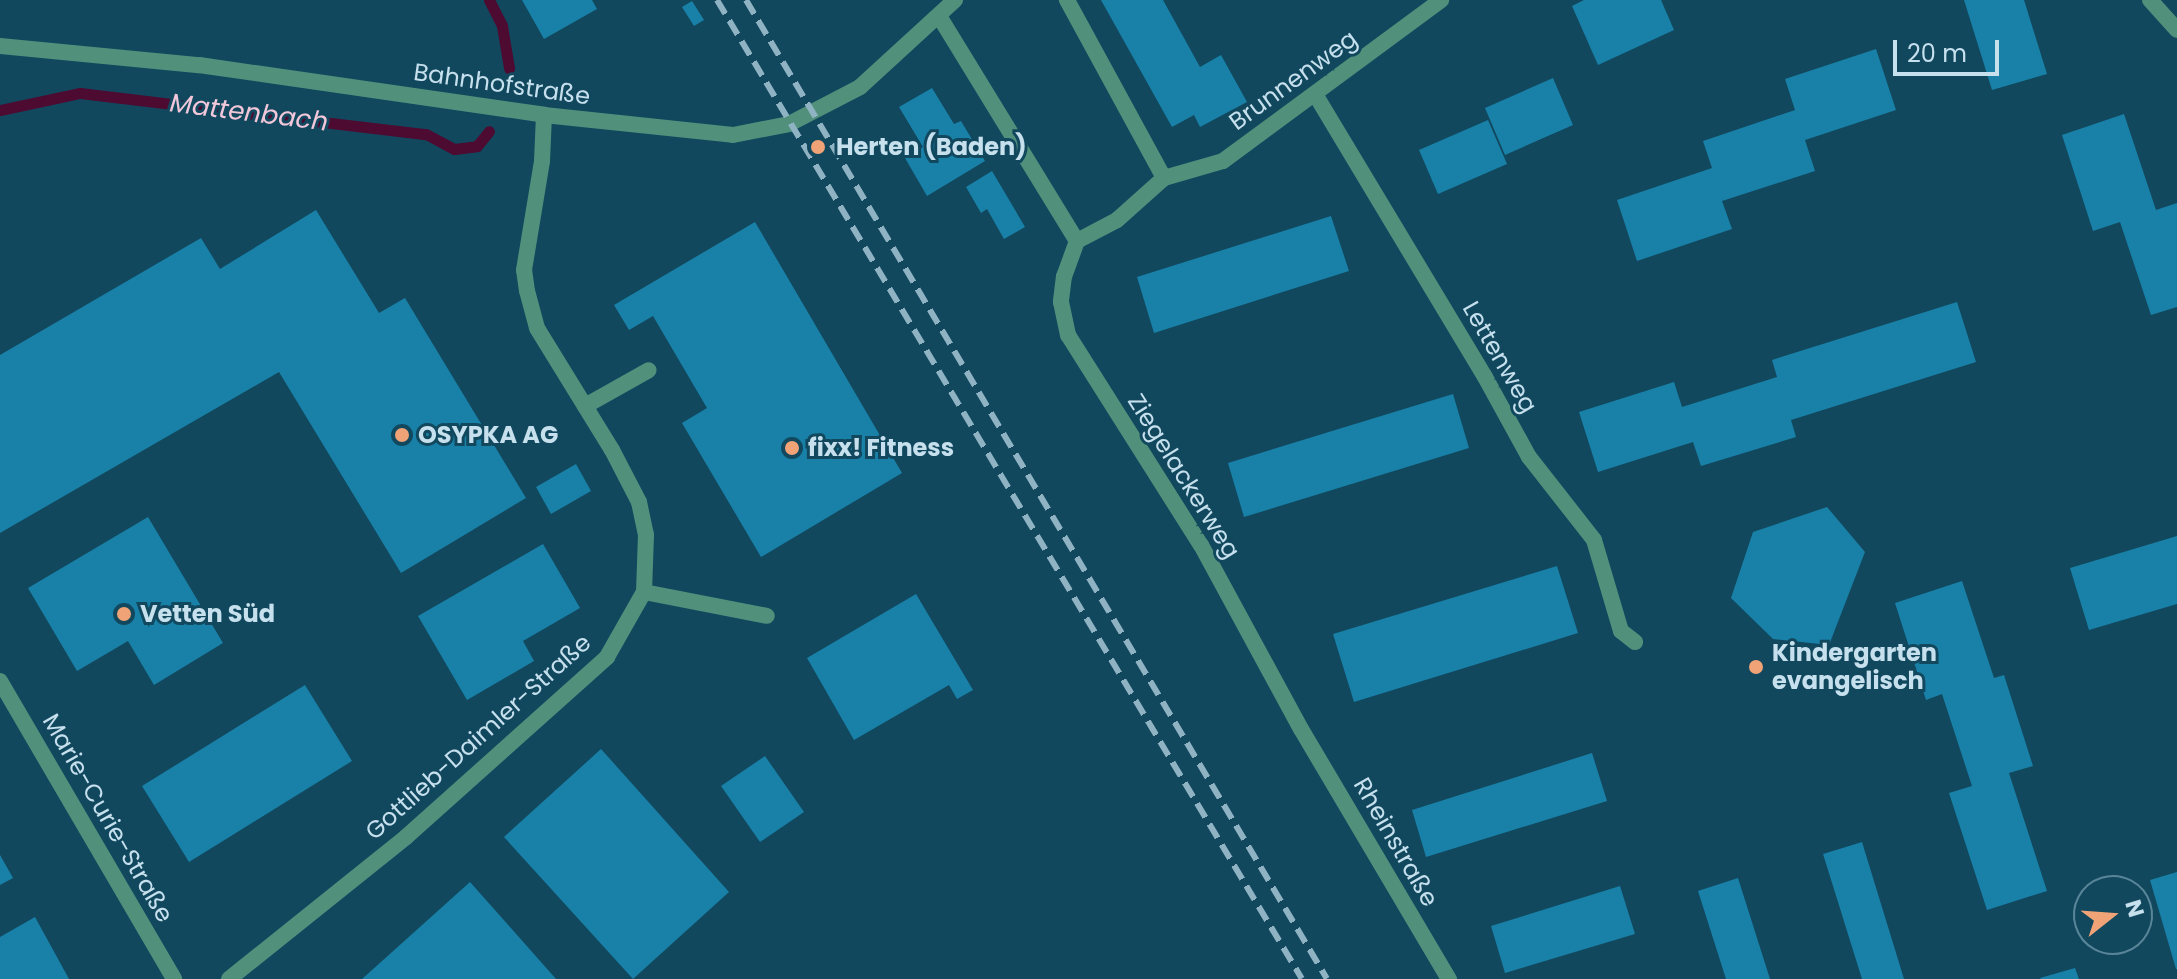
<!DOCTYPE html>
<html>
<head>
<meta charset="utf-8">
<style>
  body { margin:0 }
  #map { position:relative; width:2177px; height:979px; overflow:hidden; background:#11485e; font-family:Poppins,sans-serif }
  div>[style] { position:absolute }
  .stream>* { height:11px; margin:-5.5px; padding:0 5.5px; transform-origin:5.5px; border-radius:5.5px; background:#4e0b32 }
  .building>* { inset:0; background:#1980a7 }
  .service>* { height:16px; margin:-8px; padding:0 8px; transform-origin:8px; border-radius:8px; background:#51917c }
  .minor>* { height:16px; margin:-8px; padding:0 8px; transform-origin:8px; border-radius:8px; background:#51917c }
  .tertiary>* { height:16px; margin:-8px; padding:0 8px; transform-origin:8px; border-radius:8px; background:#51917c }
  .rail>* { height:6px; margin-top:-3px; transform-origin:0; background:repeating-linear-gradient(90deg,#90b3c3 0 16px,transparent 0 24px) }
  .dots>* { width:22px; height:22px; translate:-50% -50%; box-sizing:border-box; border:4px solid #11485e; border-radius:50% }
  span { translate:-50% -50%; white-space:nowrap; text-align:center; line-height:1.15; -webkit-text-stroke:6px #11485e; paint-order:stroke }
  .street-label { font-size:24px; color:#c6e0ee }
  .poi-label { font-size:24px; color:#c6e0ee; font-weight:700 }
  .left { translate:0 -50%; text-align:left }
  .water-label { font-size:26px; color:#f2c7da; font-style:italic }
  .north { position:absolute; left:2073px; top:875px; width:80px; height:80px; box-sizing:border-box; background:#11485e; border:2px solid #598598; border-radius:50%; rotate:73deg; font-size:22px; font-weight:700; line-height:32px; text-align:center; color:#c6e0ee }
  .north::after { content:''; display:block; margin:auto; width:28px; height:36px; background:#efa377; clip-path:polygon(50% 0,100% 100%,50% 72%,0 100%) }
  .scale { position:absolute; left:1893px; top:40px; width:106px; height:36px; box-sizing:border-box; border:4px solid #c6e0ee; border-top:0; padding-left:10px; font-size:24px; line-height:28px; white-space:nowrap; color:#c6e0ee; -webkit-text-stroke:6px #11485e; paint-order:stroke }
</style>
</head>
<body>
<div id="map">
  <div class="stream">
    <div style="left:489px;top:0;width:29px;rotate:63deg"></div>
    <div style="left:502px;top:26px;width:43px;rotate:80.5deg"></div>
    <div style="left:0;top:110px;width:82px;rotate:-12deg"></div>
    <div style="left:80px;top:93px;width:348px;rotate:6.8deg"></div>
    <div style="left:426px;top:134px;width:32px;rotate:28deg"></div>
    <div style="left:454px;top:149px;width:23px;rotate:-7deg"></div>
    <div style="left:477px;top:146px;width:19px;rotate:-51deg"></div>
  </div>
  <div class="building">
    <div style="clip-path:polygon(522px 0,592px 0,597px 9px,544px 39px)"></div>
    <div style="clip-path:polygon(1101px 0,1163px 0,1200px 67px,1221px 55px,1247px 102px,1200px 127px,1194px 115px,1172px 127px)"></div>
    <div style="clip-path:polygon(1584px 0,1661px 0,1674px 30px,1598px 65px,1572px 6px)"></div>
    <div style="clip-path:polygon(1964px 0,2024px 0,2047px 74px,1992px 90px)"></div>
    <div style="clip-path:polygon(692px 1px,704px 20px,694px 26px,682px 7px)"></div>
    <div style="clip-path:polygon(1876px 49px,1896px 110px,1805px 140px,1815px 171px,1722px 201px,1732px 229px,1637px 261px,1617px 200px,1712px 168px,1703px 141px,1795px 110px,1785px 79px)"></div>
    <div style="clip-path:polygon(1553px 78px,1573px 125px,1505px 155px,1485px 108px)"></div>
    <div style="clip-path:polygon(932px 88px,954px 124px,961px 121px,985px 161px,927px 196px,905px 158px,923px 147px,899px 107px)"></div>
    <div style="clip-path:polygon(2124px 114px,2156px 210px,2177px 203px,2177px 307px,2151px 315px,2120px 222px,2093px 231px,2062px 135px)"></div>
    <div style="clip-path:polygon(1488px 120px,1507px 164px,1438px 194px,1419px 150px)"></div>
    <div style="clip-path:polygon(992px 171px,1025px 227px,1004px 239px,987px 209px,981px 213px,966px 187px)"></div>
    <div style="clip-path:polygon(316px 210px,379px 313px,405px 298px,526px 498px,401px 573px,279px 372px,0 533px,0 355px,201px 238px,220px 269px)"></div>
    <div style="clip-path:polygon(1331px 216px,1349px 271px,1154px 333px,1137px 277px)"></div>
    <div style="clip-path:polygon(755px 222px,902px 473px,761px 557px,682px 423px,707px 408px,653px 316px,629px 330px,614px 305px)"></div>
    <div style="clip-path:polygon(1957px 302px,1976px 362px,1791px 420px,1796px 437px,1701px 466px,1693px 442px,1598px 472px,1579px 412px,1674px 382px,1682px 407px,1777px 377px,1772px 360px)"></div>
    <div style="clip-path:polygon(1453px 394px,1469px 448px,1244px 517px,1228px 463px)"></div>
    <div style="clip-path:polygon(576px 464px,591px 491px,551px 514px,536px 487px)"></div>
    <div style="clip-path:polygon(1827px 507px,1865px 552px,1829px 645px,1773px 639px,1731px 598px,1753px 532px)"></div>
    <div style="clip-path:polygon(148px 517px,223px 643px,154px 685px,128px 641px,77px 671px,28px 588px)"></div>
    <div style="clip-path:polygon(2177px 536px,2177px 604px,2089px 630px,2070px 568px)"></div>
    <div style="clip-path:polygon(543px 544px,580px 608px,523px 641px,534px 661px,467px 700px,418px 616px)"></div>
    <div style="clip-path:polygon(1557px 566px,1578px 633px,1354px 702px,1333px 634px)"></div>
    <div style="clip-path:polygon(1962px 581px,1994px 678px,2004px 675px,2033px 766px,2009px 773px,2047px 891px,1987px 910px,1949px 793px,1972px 786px,1942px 694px,1926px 700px,1895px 603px)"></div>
    <div style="clip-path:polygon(916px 594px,973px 690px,957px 699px,949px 685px,854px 740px,807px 658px)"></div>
    <div style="clip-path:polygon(305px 685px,352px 761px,189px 862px,142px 786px)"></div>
    <div style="clip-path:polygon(601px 749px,729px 892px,633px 979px,504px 837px)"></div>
    <div style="clip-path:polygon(1592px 753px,1607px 801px,1426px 857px,1412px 810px)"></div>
    <div style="clip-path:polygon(765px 756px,804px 812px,760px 842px,721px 786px)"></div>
    <div style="clip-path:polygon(1862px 842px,1904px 979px,1862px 979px,1823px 854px)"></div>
    <div style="clip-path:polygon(0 855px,13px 878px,0 885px)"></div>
    <div style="clip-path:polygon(2177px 872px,2177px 969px,2176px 969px,2150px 880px)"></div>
    <div style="clip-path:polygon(1738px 878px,1770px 979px,1726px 979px,1698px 891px)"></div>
    <div style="clip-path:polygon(470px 882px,556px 979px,362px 979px,411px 935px)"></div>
    <div style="clip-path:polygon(1620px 886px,1635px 934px,1505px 973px,1491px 926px)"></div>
    <div style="clip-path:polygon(35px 917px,69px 979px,0 979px,0 937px)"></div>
    <div style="clip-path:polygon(2075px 968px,2079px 979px,2041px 979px,2040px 978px)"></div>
  </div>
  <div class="service">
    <div style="left:585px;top:406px;width:73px;rotate:-29.4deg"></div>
    <div style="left:644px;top:592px;width:125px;rotate:11deg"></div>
  </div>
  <div class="minor">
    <div style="left:2150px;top:0;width:40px;rotate:48deg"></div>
    <div style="left:939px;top:16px;width:264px;rotate:58.5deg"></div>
    <div style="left:1077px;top:241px;width:45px;rotate:-27.7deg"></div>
    <div style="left:1117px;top:220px;width:63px;rotate:-41.8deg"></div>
    <div style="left:1164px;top:178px;width:203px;rotate:-118.6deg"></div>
    <div style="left:1315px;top:94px;width:330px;rotate:59deg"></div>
    <div style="left:1485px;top:377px;width:91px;rotate:61.2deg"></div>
    <div style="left:1529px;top:457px;width:105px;rotate:51.9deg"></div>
    <div style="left:1594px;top:540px;width:95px;rotate:73.5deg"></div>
    <div style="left:1621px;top:631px;width:18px;rotate:38deg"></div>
    <div style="left:1164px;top:178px;width:61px;rotate:-16.1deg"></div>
    <div style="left:1223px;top:161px;width:271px;rotate:-36.4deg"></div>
    <div style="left:1077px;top:241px;width:37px;rotate:110deg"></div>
    <div style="left:1064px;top:276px;width:26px;rotate:97deg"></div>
    <div style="left:1061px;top:302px;width:34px;rotate:78deg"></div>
    <div style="left:1068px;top:335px;width:249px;rotate:57.7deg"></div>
    <div style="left:1201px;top:545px;width:209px;rotate:61.5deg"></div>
    <div style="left:1301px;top:729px;width:291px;rotate:59.4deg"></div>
    <div style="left:0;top:681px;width:345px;rotate:59.7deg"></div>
    <div style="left:229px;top:979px;width:227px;rotate:-38.7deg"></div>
    <div style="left:406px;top:837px;width:270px;rotate:-41.8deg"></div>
    <div style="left:607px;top:657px;width:75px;rotate:-60.4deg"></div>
    <div style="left:644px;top:592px;width:57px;rotate:-88deg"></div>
    <div style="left:646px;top:535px;width:34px;rotate:-102deg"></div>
    <div style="left:639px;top:502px;width:59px;rotate:-117.4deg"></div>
    <div style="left:612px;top:450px;width:143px;rotate:-121.6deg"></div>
    <div style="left:537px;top:328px;width:38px;rotate:-105deg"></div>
    <div style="left:527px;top:291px;width:21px;rotate:-98deg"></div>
    <div style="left:524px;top:270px;width:110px;rotate:-80.6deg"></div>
    <div style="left:542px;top:161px;width:46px;rotate:-87.5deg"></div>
  </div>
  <div class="tertiary">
    <div style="left:0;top:46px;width:200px;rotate:5.5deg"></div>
    <div style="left:199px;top:65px;width:349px;rotate:8.2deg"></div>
    <div style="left:544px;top:115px;width:190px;rotate:6deg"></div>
    <div style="left:733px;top:135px;width:57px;rotate:-11.1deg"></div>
    <div style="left:789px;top:124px;width:80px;rotate:-27.5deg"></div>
    <div style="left:860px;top:87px;width:129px;rotate:-42.5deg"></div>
  </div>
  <div class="rail">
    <div style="left:717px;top:0;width:1140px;rotate:59.14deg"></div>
    <div style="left:746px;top:0;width:1138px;rotate:59.31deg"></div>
  </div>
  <div class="dots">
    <div style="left:818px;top:147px;background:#efa377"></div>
    <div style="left:402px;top:435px;background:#efa377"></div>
    <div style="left:792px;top:448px;background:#efa377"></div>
    <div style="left:124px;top:614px;background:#efa377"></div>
    <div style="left:1756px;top:667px;background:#efa377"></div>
  </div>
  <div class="street-label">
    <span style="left:1293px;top:80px;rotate:-36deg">Brunnenweg</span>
    <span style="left:502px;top:84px;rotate:8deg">Bahnhofstraße</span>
    <span style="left:1500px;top:357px;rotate:60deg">Lettenweg</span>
    <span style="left:1184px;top:476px;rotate:58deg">Ziegelackerweg</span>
    <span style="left:478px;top:737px;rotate:-42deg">Gottlieb-Daimler-Straße</span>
    <span style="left:108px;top:818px;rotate:60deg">Marie-Curie-Straße</span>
    <span style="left:1396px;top:842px;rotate:60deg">Rheinstraße</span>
  </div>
  <div class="poi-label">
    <span class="left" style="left:836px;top:147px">Herten (Baden)</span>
    <span class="left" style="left:418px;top:435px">OSYPKA AG</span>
    <span class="left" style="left:808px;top:448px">fixx! Fitness</span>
    <span class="left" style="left:140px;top:614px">Vetten Süd</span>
    <span class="left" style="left:1772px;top:667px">Kindergarten<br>evangelisch</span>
  </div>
  <div class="water-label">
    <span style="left:249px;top:113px;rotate:7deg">Mattenbach</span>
  </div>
  <div class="north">N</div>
  <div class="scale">20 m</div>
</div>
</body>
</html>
